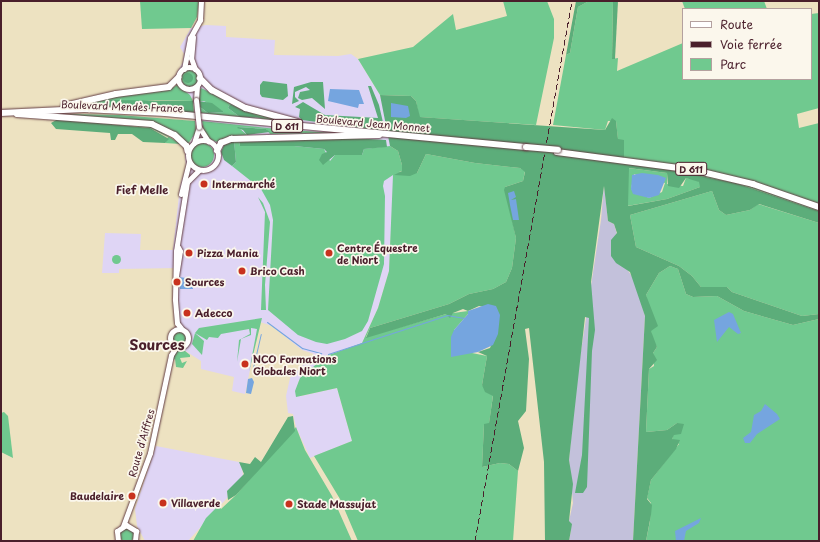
<!DOCTYPE html>
<html>
<head>
<meta charset="utf-8">
<style>
  body { margin:0 }
  #map { position:relative; width:820px; height:542px; overflow:hidden; background:#ede2c1; font-family:"Playpen Sans",sans-serif }
  div>[style] { position:absolute }
  .built>* { inset:0; background:#dfd5f5 }
  .industrial>* { inset:0; background:#c3c1db }
  .green>* { inset:0; background:#70c98f }
  .round { border-radius:50% }
  .forest>* { inset:0; background:#5cad7a }
  .water>* { inset:0; background:#75a5df }
  .stream>* { height:1px; margin:-0.5px; padding:0 0.5px; transform-origin:0.5px; border-radius:0.5px; background:#75a5df }
  .roads { filter:drop-shadow(0 0 1px #623c42) drop-shadow(0 0 1px #623c42) }
  .secondary>* { height:5px; margin:-2.5px; padding:0 2.5px; transform-origin:2.5px; border-radius:2.5px; background:#fff }
  .secondary>.ring { margin:-2.5px; padding:0; box-sizing:content-box; background:none; border:5px solid #fff; border-radius:50% }
  .primary>* { height:5.5px; margin:-2.75px; padding:0 2.75px; transform-origin:2.75px; border-radius:2.75px; background:#fff }
  .rail>* { height:1px; margin-top:-0.5px; transform-origin:0; background:repeating-linear-gradient(90deg,#4a1f2b 0 6px,transparent 0 9px) }
  .bridges { filter:drop-shadow(0 0 1px #623c42) drop-shadow(0 0 1px #623c42) }
  .secondary-bridge>* { height:5px; margin:-2.5px; padding:0 2.5px; transform-origin:2.5px; border-radius:2.5px; background:#fff }
  .primary-bridge>* { height:5.5px; margin:-2.75px; padding:0 2.75px; transform-origin:2.75px; border-radius:2.75px; background:#fff }
  .dots>* { width:11px; height:11px; translate:-50% -50%; box-sizing:border-box; border:2px solid #fbf7ec; border-radius:50% }
  span { translate:-50% -50%; white-space:nowrap; text-align:center; line-height:1.15; -webkit-text-stroke:3.5px #fbf7ec; paint-order:stroke }
  .shield-label span { padding:1px 3px; background:#fbf7ec; border:1px solid; border-radius:3px; -webkit-text-stroke-width:0 }
  .shield-label { font-size:9px; color:#4a1f2b; font-weight:700 }
  .street-label { font-size:10px; color:#4a1f2b }
  .poi-label { font-size:10px; color:#4a1f2b; font-weight:700 }
  .left { translate:0 -50%; text-align:left }
  .right { translate:-100% -50%; text-align:right }
  .neighbourhood-label { font-size:11px; color:#4a1f2b; font-weight:700 }
  .district-label { font-size:14px; color:#4a1f2b; font-weight:700 }
  .frame { position:absolute; inset:0; border:2px solid #4a1f2b; pointer-events:none }
  .legend { position:absolute; left:682px; top:8px; width:130px; height:72px; box-sizing:border-box; background:#fbf7ec; border:1px solid #b4a19f; margin:0; padding:5px 7px; list-style:none; font-size:12px; color:#4a1f2b }
  .legend li { display:flex; align-items:center; gap:8px; height:20px }
  .legend b { width:20px; border:1px solid #b4a19f }
</style>
</head>
<body>
<div id="map">
  <div class="built">
    <div style="clip-path:polygon(206px 25px,226px 26px,226px 37px,275px 40px,274px 55px,338px 56px,351px 54px,358px 59px,380px 95px,389px 130px,394px 175px,389px 271px,378px 308px,362px 343px,329px 355px,298px 382px,301px 396px,337px 388px,352px 441px,310px 458px,296px 427px,293px 414px,288px 413px,286px 396px,290px 378px,314px 354px,302px 350px,272px 326px,260px 322px,245px 394px,232px 391px,234px 377px,201px 369px,201px 361px,184px 350px,192px 337px,179px 323px,177px 268px,119px 269px,119px 273px,102px 273px,105px 233px,141px 234px,140px 250px,173px 250px,180px 186px,186px 167px,185px 154px,196px 128px,193px 99px,173px 80px,183px 62px,184px 54px,180px 47px,191px 28px)"></div>
    <div style="clip-path:polygon(156px 446px,239px 462px,242px 465px,243px 477px,227px 491px,228px 497px,188px 541px,145px 541px,137px 526px,135px 509px)"></div>
  </div>
  <div class="industrial">
    <div style="clip-path:polygon(604px 185px,608px 221px,614px 224px,627px 269px,635px 281px,645px 316px,633px 541px,569px 541px,571px 530px,569px 521px,573px 503px,569px 460px,576px 384px,601px 220px)"></div>
  </div>
  <div class="green">
    <div style="clip-path:polygon(140px 1px,199px 1px,197px 17px,191px 28px,142px 29px)"></div>
    <div style="clip-path:polygon(503px 1px,547px 1px,554px 19px,554px 38px,536px 125px,419px 117px,416px 101px,411px 96px,380px 95px,358px 59px,413px 47px,453px 14px,456px 30px,507px 16px)"></div>
    <div style="clip-path:polygon(589px 1px,613px 1px,612px 59px,618px 58px,617px 71px,683px 43px,683px 79px,811px 79px,811px 14px,819px 13px,819px 108px,797px 114px,799px 128px,819px 123px,819px 211px,736px 183px,624px 161px,624px 140px,618px 140px,616px 121px,608px 121px,605px 130px,553px 125px,566px 55px,570px 53px,578px 7px)"></div>
    <div style="clip-path:polygon(682px 1px,764px 1px,767px 9px,685px 9px)"></div>
    <div class="round" style="left:181px;top:69px;width:18px;height:18px"></div>
    <div style="clip-path:polygon(177px 85px,190px 95px,193px 101px,155px 100px,105px 104px,105px 106px,73px 107px,106px 98px,169px 90px)"></div>
    <div style="clip-path:polygon(201px 88px,252px 112px,291px 122px,262px 119px,230px 104px,228px 108px,240px 117px,201px 113px,200px 107px,208px 113px,224px 112px,204px 101px,199px 101px,199px 91px)"></div>
    <div style="clip-path:polygon(68px 114px,119px 115px,195px 121px,196px 132px,188px 144px,166px 128px)"></div>
    <div style="clip-path:polygon(202px 121px,267px 128px,332px 133px,270px 134px,266px 129px,238px 127px,247px 135px,227px 137px,217px 142px,209px 139px,204px 133px)"></div>
    <div style="clip-path:polygon(111px 123px,153px 127px,181px 144px,165px 143px,168px 137px,150px 128px)"></div>
    <div style="clip-path:polygon(234px 141px,239px 141px,240px 146px,294px 146px,324px 149px,330px 161px,335px 155px,362px 155px,364px 149px,390px 146px,398px 151px,402px 165px,402px 171px,399px 172px,417px 173px,426px 154px,475px 163px,520px 168px,525px 171px,523px 181px,505px 187px,516px 238px,512px 268px,506px 282px,493px 289px,469px 294px,449px 304px,370px 328px,366px 337px,446px 314px,468px 311px,468px 314px,454px 330px,472px 353px,487px 356px,482px 385px,493px 395px,489px 424px,484px 424px,482px 467px,500px 463px,509px 464px,518px 471px,513px 541px,358px 541px,340px 499px,314px 456px,352px 441px,337px 388px,296px 397px,295px 391px,300px 378px,326px 356px,362px 343px,378px 308px,389px 271px,393px 175px,384px 181px,383px 186px,385px 196px,384px 264px,368px 321px,362px 331px,345px 339px,327px 344px,316px 342px,298px 335px,268px 310px,273px 220px,270px 205px,261px 189px,232px 166px,236px 162px)"></div>
    <div class="round" style="left:190px;top:143px;width:24px;height:24px"></div>
    <div style="clip-path:polygon(evenodd,628px 168px,667px 173px,667px 184px,683px 186px,686px 178px,693px 179px,700px 182px,700px 187px,667px 199px,627px 206px,628px 168px,634px 174px,665px 183px,662px 192px,649px 198px,631px 189px,634px 174px)"></div>
    <div style="clip-path:polygon(712px 191px,719px 210px,726px 215px,750px 210px,758px 204px,819px 223px,819px 314px,802px 316px,732px 292px,727px 287px,701px 287px,692px 276px,679px 266px,636px 247px,630px 215px)"></div>
    <div style="clip-path:polygon(258px 197px,263px 203px,270px 222px,265px 285px,266px 310px,261px 310px,265px 212px)"></div>
    <div class="round" style="left:111.5px;top:254.5px;width:9px;height:9px"></div>
    <div style="clip-path:polygon(670px 266px,678px 269px,686px 294px,693px 297px,717px 296px,744px 311px,793px 325px,819px 319px,819px 541px,646px 541px,650px 521px,651px 503px,647px 498px,651px 480px,679px 444px,672px 439px,677px 423px,667px 430px,646px 432px,649px 369px,654px 366px,653px 353px,657px 347px,652px 339px,646px 295px,659px 273px)"></div>
    <div style="clip-path:polygon(262px 318px,249px 372px,257px 329px,251px 328px,251px 335px,241px 339px,237px 362px,239px 340px,250px 334px,249px 329px,221px 334px,218px 338px,209px 337px,207px 340px,195px 333px,199px 328px)"></div>
    <div class="round" style="left:172px;top:331px;width:14px;height:14px"></div>
    <div style="clip-path:polygon(195px 333px,204px 341px,202px 355px,192px 344px)"></div>
    <div style="clip-path:polygon(176px 351px,185px 351px,190px 355px,190px 357px,180px 358px,182px 363px,187px 361px,183px 368px,176px 367px,175px 359px,172px 361px)"></div>
    <div style="clip-path:polygon(4px 412px,8px 416px,13px 458px,1px 452px,1px 413px)"></div>
    <div style="clip-path:polygon(296px 427px,305px 450px,332px 496px,352px 541px,193px 541px,206px 518px,219px 505px,221px 509px,236px 495px)"></div>
    <div class="round" style="left:120px;top:528px;width:14px;height:14px"></div>
  </div>
  <div class="forest">
    <div style="clip-path:polygon(576px 1px,589px 1px,578px 7px,570px 53px,566px 55px)"></div>
    <div style="clip-path:polygon(613px 1px,618px 1px,615px 59px,612px 59px)"></div>
    <div class="round" style="left:183px;top:73px;width:10px;height:10px"></div>
    <div style="clip-path:polygon(263px 81px,287px 84px,288px 96px,283px 100px,262px 97px,260px 94px,260px 85px)"></div>
    <div style="clip-path:polygon(311px 82px,323px 82px,325px 109px,312px 98px,302px 100px,298px 98px,300px 92px,310px 90px,306px 87px,295px 92px,295px 97px,299px 101px,292px 104px,294px 87px)"></div>
    <div style="clip-path:polygon(368px 86px,371px 86px,379px 105px,385px 131px,302px 120px,299px 117px,300px 109px,295px 107px,303px 102px,325px 115px,378px 118px)"></div>
    <div style="clip-path:polygon(evenodd,380px 95px,411px 96px,416px 101px,420px 117px,605px 130px,612px 118px,616px 121px,618px 139px,624px 140px,624px 161px,736px 183px,819px 211px,819px 223px,759px 204px,750px 210px,726px 215px,719px 210px,712px 191px,630px 215px,636px 247px,679px 266px,692px 276px,701px 287px,727px 287px,732px 292px,802px 316px,819px 314px,819px 319px,793px 325px,744px 311px,717px 296px,693px 297px,686px 294px,678px 269px,670px 266px,659px 273px,646px 295px,658px 326px,651px 331px,657px 347px,653px 353px,657px 360px,649px 369px,646px 432px,667px 430px,677px 423px,684px 424px,681px 434px,674px 435px,672px 439px,680px 440px,676px 449px,651px 480px,647px 499px,652px 505px,651px 515px,646px 541px,633px 541px,645px 316px,630px 272px,616px 263px,611px 256px,611px 240px,617px 233px,614px 224px,608px 221px,604px 186px,591px 282px,595px 330px,592px 351px,587px 487px,583px 493px,575px 493px,582px 455px,589px 318px,585px 317px,569px 460px,573px 484px,569px 521px,572px 524px,571px 530px,569px 541px,545px 541px,544px 462px,529px 328px,525px 329px,529px 359px,526px 411px,518px 421px,524px 448px,518px 471px,509px 464px,500px 463px,482px 467px,484px 424px,489px 423px,493px 396px,485px 392px,482px 385px,487px 356px,478px 352px,490px 348px,498px 328px,497px 309px,479px 306px,468px 311px,463px 309px,453px 313px,450px 318px,446px 314px,366px 338px,370px 328px,449px 304px,469px 294px,493px 289px,506px 282px,512px 268px,516px 238px,504px 190px,505px 187px,523px 181px,525px 172px,520px 168px,475px 163px,426px 154px,417px 173px,410px 176px,394px 175px,402px 171px,402px 165px,398px 151px,390px 146px,380px 95px,629px 168px,667px 173px,668px 186px,679px 188px,686px 178px,699px 182px,700px 187px,667px 199px,628px 206px,629px 168px)"></div>
    <div style="clip-path:polygon(110px 100px,193px 101px,194px 113px,105px 106px)"></div>
    <div style="clip-path:polygon(199px 101px,212px 103px,224px 112px,208px 113px,200px 107px)"></div>
    <div style="clip-path:polygon(230px 104px,243px 110px,263px 118px,240px 117px,228px 108px)"></div>
    <div style="clip-path:polygon(58px 119px,150px 128px,169px 139px,165px 143px,143px 142px,132px 134px,118px 134px,115px 140px,111px 140px,110px 133px,56px 129px,51px 123px)"></div>
    <div style="clip-path:polygon(238px 127px,266px 129px,270px 132px,247px 135px,243px 130px,237px 128px)"></div>
    <div style="clip-path:polygon(334px 137px,386px 140px,387px 147px,364px 149px,362px 155px,335px 155px,323px 165px,319px 160px,322px 154px,327px 152px,324px 149px,294px 146px,240px 146px,239px 141px)"></div>
    <div style="clip-path:polygon(234px 141px,236px 162px,232px 166px,224px 160px,221px 152px,224px 145px)"></div>
    <div style="clip-path:polygon(293px 416px,295px 431px,236px 495px,228px 500px,227px 491px,244px 474px,239px 462px,250px 464px,255px 457px,261px 462px,288px 417px)"></div>
  </div>
  <div class="water">
    <div style="clip-path:polygon(330px 89px,359px 90px,364px 104px,359px 104px,358px 108px,328px 101px)"></div>
    <div style="clip-path:polygon(391px 103px,408px 106px,410px 116px,406px 118px,391px 117px)"></div>
    <div style="clip-path:polygon(642px 173px,658px 175px,666px 178px,659px 195px,649px 198px,633px 194px,631px 189px,632px 175px)"></div>
    <div style="clip-path:polygon(514px 191px,516px 197px,511px 200px,516px 199px,519px 220px,513px 220px,510px 205px,508px 193px)"></div>
    <div style="clip-path:polygon(179px 277px,186px 278px,186px 282px,192px 282px,193px 289px,180px 289px)"></div>
    <div style="clip-path:polygon(488px 304px,496px 306px,500px 315px,498px 334px,493px 345px,478px 352px,451px 357px,451px 337px,454px 330px,468px 314px,468px 311px)"></div>
    <div style="clip-path:polygon(729px 312px,733px 314px,741px 333px,738px 334px,729px 327px,717px 342px,714px 320px)"></div>
    <div style="clip-path:polygon(252px 378px,254px 382px,251px 394px,246px 393px,248px 379px)"></div>
    <div style="clip-path:polygon(765px 404px,777px 414px,780px 419px,757px 434px,750px 443px,745px 443px,743px 438px,751px 432px,754px 415px,761px 411px)"></div>
    <div style="clip-path:polygon(701px 518px,699px 523px,686px 531px,684px 541px,676px 541px,675px 531px)"></div>
  </div>
  <div class="stream">
    <div style="left:267px;top:322px;width:44px;rotate:36.6deg"></div>
    <div style="left:302px;top:348px;width:20px;rotate:15deg"></div>
    <div style="left:328px;top:354px;width:125px;rotate:-18.1deg"></div>
    <div style="left:447px;top:315px;width:17px;rotate:10deg"></div>
    <div style="left:252px;top:372px;width:39px;rotate:-77deg"></div>
  </div>
  <div class="roads">
    <div class="secondary">
      <div style="left:193px;top:37px;width:21px;rotate:95deg"></div>
      <div style="left:191px;top:58px;width:12px;rotate:70deg"></div>
      <div class="ring" style="left:178px;top:67px;width:17px;height:17px"></div>
      <div style="left:184px;top:69px;width:32px;rotate:-79deg"></div>
      <div style="left:190px;top:38px;width:21px;rotate:-61deg"></div>
      <div style="left:200px;top:20px;width:19px;rotate:-87deg"></div>
      <div style="left:196px;top:100px;width:14px;rotate:-86deg"></div>
      <div style="left:199px;top:127px;width:17px;rotate:57deg"></div>
      <div class="ring" style="left:188px;top:140px;width:25px;height:25px"></div>
      <div style="left:194px;top:143px;width:17px;rotate:-73deg"></div>
      <div style="left:181px;top:194px;width:33px;rotate:-76deg"></div>
      <div style="left:176px;top:276px;width:25px;rotate:-81deg"></div>
      <div style="left:180px;top:251px;width:4px;rotate:-117deg"></div>
      <div style="left:181px;top:328px;width:6px;rotate:-129deg"></div>
      <div style="left:177px;top:323px;width:24px;rotate:-95deg"></div>
      <div style="left:175px;top:299px;width:48px;rotate:-88.8deg"></div>
      <div style="left:176px;top:251px;width:70px;rotate:-80.9deg"></div>
      <div style="left:187px;top:182px;width:17px;rotate:-45deg"></div>
      <div class="ring" style="left:170px;top:329px;width:13px;height:13px"></div>
      <div style="left:123px;top:526px;width:78px;rotate:-69.7deg"></div>
      <div style="left:150px;top:453px;width:100px;rotate:-77.9deg"></div>
      <div style="left:171px;top:355px;width:9px;rotate:-58deg"></div>
      <div style="left:118px;top:541px;width:10px;rotate:-96deg"></div>
      <div style="left:117px;top:531px;width:11px;rotate:-34deg"></div>
      <div style="left:126px;top:525px;width:12px;rotate:31deg"></div>
      <div style="left:136px;top:531px;width:10px;rotate:96deg"></div>
    </div>
    <div class="primary">
      <div style="left:200px;top:78px;width:17px;rotate:45deg"></div>
      <div style="left:212px;top:90px;width:38px;rotate:28deg"></div>
      <div style="left:246px;top:108px;width:54px;rotate:15.1deg"></div>
      <div style="left:64px;top:106px;width:53px;rotate:-13deg"></div>
      <div style="left:116px;top:94px;width:53px;rotate:-7.5deg"></div>
      <div style="left:169px;top:87px;width:13px;rotate:-45deg"></div>
      <div style="left:1px;top:113px;width:83px;rotate:-2.8deg"></div>
      <div style="left:84px;top:109px;width:81px;rotate:2.8deg"></div>
      <div style="left:165px;top:113px;width:363px;rotate:5.4deg"></div>
      <div style="left:17px;top:114px;width:135px;rotate:4.2deg"></div>
      <div style="left:152px;top:124px;width:25px;rotate:26deg"></div>
      <div style="left:175px;top:135px;width:16px;rotate:43deg"></div>
      <div style="left:187px;top:146px;width:5px;rotate:79deg"></div>
      <div style="left:217px;top:151px;width:9px;rotate:-63deg"></div>
      <div style="left:221px;top:143px;width:11px;rotate:-22deg"></div>
      <div style="left:231px;top:139px;width:148px;rotate:-1.5deg"></div>
      <div style="left:557px;top:152px;width:138px;rotate:7.5deg"></div>
      <div style="left:694px;top:170px;width:61px;rotate:13.3deg"></div>
      <div style="left:753px;top:184px;width:70px;rotate:19.2deg"></div>
    </div>
  </div>
  <div class="rail">
    <div style="left:475px;top:541px;width:549px;rotate:-79.82deg"></div>
  </div>
  <div class="bridges">
    <div class="secondary-bridge">
      <div style="left:196px;top:100px;width:27px;rotate:84deg"></div>
    </div>
    <div class="primary-bridge">
      <div style="left:526px;top:147px;width:32px;rotate:5deg"></div>
    </div>
  </div>
  <div class="dots">
    <div style="left:204px;top:184px;background:#c8321e"></div>
    <div style="left:189px;top:253px;background:#c8321e"></div>
    <div style="left:329px;top:253px;background:#c8321e"></div>
    <div style="left:242px;top:271px;background:#c8321e"></div>
    <div style="left:177px;top:282px;background:#c8321e"></div>
    <div style="left:187px;top:313px;background:#c8321e"></div>
    <div style="left:245px;top:364px;background:#c8321e"></div>
    <div style="left:132px;top:496px;background:#c8321e"></div>
    <div style="left:163px;top:503px;background:#c8321e"></div>
    <div style="left:289px;top:504px;background:#c8321e"></div>
  </div>
  <div class="shield-label">
    <span style="left:287px;top:126px">D 611</span>
    <span style="left:691px;top:169px">D 611</span>
  </div>
  <div class="street-label">
    <span style="left:122px;top:106px;rotate:2deg">Boulevard Mendès France</span>
    <span style="left:373px;top:123px;rotate:5deg">Boulevard Jean Monnet</span>
    <span style="left:141px;top:443px;rotate:-74deg">Route d'Aiffres</span>
  </div>
  <div class="poi-label">
    <span class="left" style="left:212px;top:184px">Intermarché</span>
    <span class="left" style="left:337px;top:253px">Centre Équestre<br>de Niort</span>
    <span class="left" style="left:197px;top:253px">Pizza Mania</span>
    <span class="left" style="left:250px;top:271px">Brico Cash</span>
    <span class="left" style="left:185px;top:282px">Sources</span>
    <span class="left" style="left:195px;top:313px">Adecco</span>
    <span class="left" style="left:253px;top:364px">NCO Formations<br>Globales Niort</span>
    <span class="right" style="left:124px;top:496px">Baudelaire</span>
    <span class="left" style="left:171px;top:503px">Villaverde</span>
    <span class="left" style="left:297px;top:504px">Stade Massujat</span>
  </div>
  <div class="neighbourhood-label">
    <span style="left:142px;top:190px">Fief Melle</span>
  </div>
  <div class="district-label">
    <span style="left:157px;top:345px">Sources</span>
  </div>
  <div class="frame"></div>
  <ul class="legend">
  <li><b style="height:5px;background:#fff"></b>Route</li>
  <li><b style="height:5px;background:#4a1f2b"></b>Voie ferrée</li>
  <li><b style="height:11px;background:#70c98f"></b>Parc</li>
  </ul>
</div>
</body>
</html>
